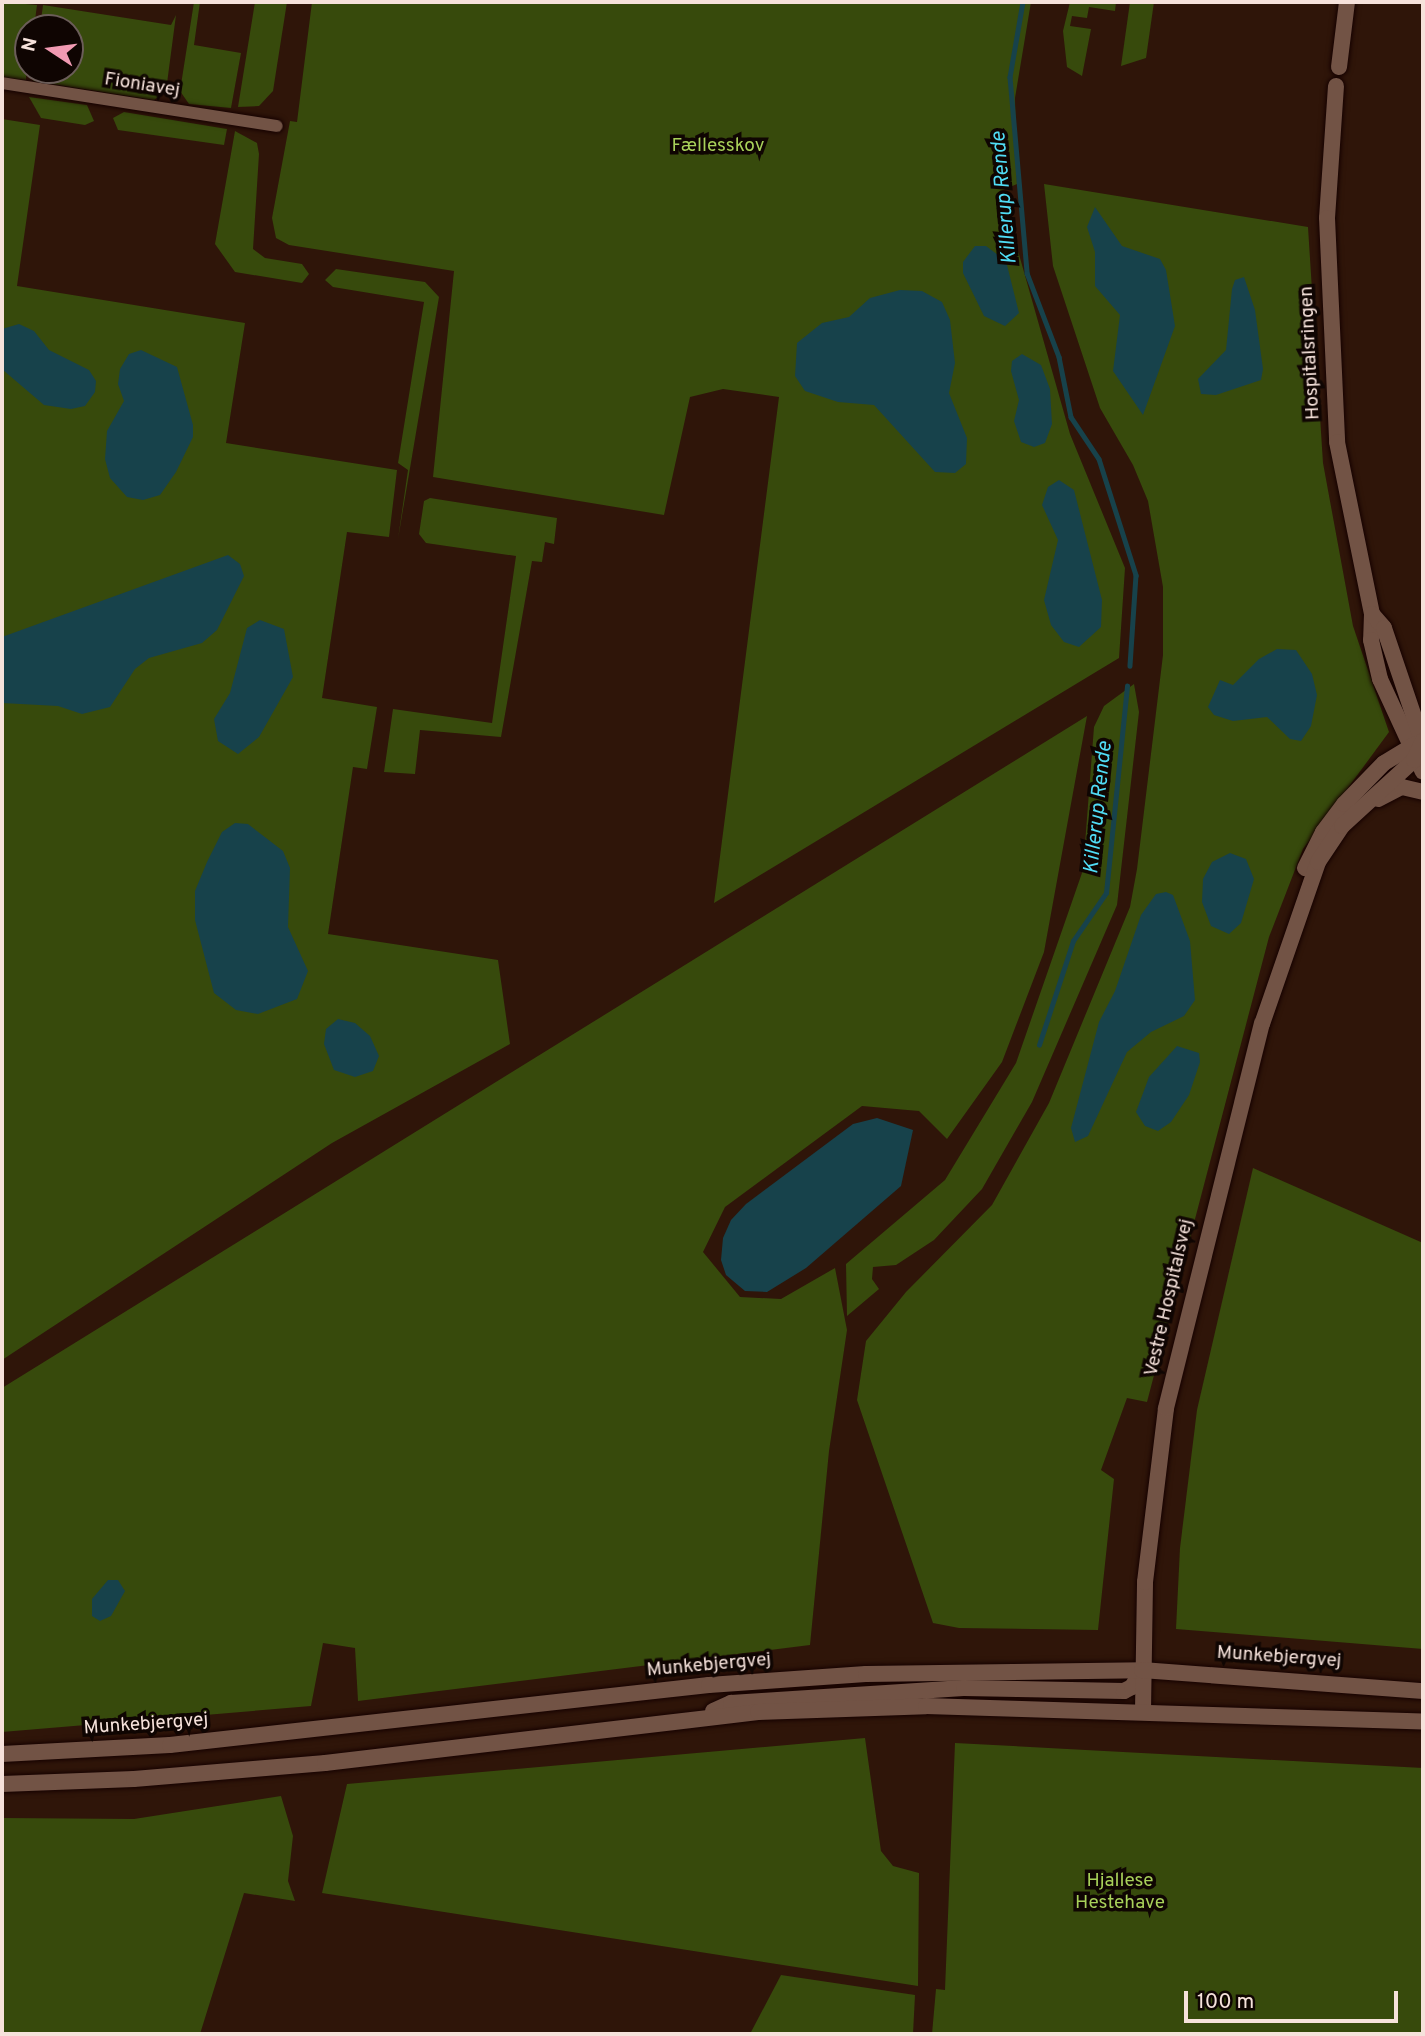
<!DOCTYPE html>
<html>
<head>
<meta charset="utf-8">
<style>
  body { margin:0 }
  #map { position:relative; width:1425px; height:2036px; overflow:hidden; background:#2f1509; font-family:Overpass,sans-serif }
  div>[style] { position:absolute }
  .green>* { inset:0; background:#374a0c }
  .water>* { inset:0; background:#17424b }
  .stream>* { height:4.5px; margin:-2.25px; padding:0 2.25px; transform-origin:2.25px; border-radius:2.25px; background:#17424b }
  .roads { filter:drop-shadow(0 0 2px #160200) drop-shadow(0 0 2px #160200) }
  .minor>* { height:12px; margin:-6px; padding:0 6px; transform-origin:6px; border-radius:6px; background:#725345 }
  .tertiary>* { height:16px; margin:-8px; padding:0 8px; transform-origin:8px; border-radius:8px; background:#725345 }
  span { translate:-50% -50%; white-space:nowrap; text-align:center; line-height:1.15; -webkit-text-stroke:7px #0f0502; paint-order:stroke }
  .street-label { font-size:19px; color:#f6e2db }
  .park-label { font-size:19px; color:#a8d15a }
  .water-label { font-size:21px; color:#50dcf5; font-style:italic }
  .frame { position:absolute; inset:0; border:4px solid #f6e2db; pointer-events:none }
  .north { position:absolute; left:14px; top:14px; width:70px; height:70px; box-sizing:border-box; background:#0f0502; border:2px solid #6b5d59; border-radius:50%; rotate:283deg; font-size:19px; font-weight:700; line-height:28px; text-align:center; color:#f6e2db }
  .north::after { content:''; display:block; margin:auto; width:24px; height:32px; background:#f19ab2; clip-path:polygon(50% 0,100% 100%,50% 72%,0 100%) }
  .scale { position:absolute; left:1184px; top:1991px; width:214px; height:32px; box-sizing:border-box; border:4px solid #f6e2db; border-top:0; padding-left:9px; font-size:21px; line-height:24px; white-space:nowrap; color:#f6e2db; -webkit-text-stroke:5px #0f0502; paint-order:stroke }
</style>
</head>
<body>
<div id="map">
  <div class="green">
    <div style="clip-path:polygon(2px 2px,37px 5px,34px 28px,28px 28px,26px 80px,2px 77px)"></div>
    <div style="clip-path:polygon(194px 2px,200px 2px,194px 45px,241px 53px,231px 108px,189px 104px,180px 91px)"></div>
    <div style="clip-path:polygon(255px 2px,287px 2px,273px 91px,259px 106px,238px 107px)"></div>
    <div style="clip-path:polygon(312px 2px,1031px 2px,1015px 98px,1017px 184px,1001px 191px,1070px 434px,1125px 568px,1119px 658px,714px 903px,779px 397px,723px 389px,690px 397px,664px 515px,433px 477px,454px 271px,289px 245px,276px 238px,272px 218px,290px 121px,297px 122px)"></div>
    <div style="clip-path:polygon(1070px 2px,1116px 2px,1115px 11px,1089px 7px,1087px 18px,1072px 16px,1070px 26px,1091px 29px,1082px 76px,1067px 67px,1063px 31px)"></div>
    <div style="clip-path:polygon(1130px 2px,1154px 2px,1146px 58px,1121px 66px)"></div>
    <div style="clip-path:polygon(43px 5px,171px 25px,176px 15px,166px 91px,154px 100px,33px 81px,34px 70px,70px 70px,70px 28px,40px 28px)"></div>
    <div style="clip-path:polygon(29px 97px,87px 105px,94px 121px,85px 125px,41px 118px)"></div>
    <div style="clip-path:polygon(124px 112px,227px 129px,224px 145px,118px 130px,113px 118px)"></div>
    <div style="clip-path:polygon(2px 119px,40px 125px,17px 286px,245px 323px,226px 443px,397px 470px,389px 537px,347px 532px,322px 698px,377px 707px,367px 769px,353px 767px,328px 934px,498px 960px,510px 1044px,332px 1143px,2px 1360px)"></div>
    <div style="clip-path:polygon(235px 131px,257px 143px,259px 154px,253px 249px,265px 258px,302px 264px,309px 274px,302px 283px,235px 272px,215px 244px)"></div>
    <div style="clip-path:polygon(1044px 184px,1308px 227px,1323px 463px,1353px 626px,1389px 732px,1303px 849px,1269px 937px,1147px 1402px,1127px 1398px,1101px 1470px,1114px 1479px,1098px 1630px,959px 1628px,933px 1623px,857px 1400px,866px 1341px,906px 1292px,992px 1205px,1049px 1103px,1130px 907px,1137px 869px,1163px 655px,1163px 587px,1148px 501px,1133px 465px,1100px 408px,1053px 266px)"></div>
    <div style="clip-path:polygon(336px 269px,425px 282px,439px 297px,398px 539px,408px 470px,398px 463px,424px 302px,333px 287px,325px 280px)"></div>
    <div style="clip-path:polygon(430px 498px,557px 518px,554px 544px,545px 542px,542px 562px,532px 561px,501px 737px,420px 730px,415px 774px,384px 772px,393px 709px,492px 723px,516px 556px,426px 543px,419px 534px,424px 501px)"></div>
    <div style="clip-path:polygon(1134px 684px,1139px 712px,1117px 905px,1032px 1102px,982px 1189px,934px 1240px,896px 1265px,873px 1267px,872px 1279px,879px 1289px,847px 1316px,846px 1264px,945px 1180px,1016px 1063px,1083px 870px,1094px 727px,1104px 706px)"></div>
    <div style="clip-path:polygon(1087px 716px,1044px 952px,1002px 1062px,947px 1139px,919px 1111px,862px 1106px,725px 1207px,703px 1252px,740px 1297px,781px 1299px,835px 1268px,847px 1330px,829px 1451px,810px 1645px,358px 1701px,355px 1648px,323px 1643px,311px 1706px,2px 1732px,2px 1388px)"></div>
    <div style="clip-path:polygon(1253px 1168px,1423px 1243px,1423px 1649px,1176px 1629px,1180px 1548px,1197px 1410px)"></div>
    <div style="clip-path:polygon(865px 1738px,881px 1851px,893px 1866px,919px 1873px,918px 1986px,322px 1893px,347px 1784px)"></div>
    <div style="clip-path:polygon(955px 1743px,1423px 1768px,1423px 2034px,932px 2034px,936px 1989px,945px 1990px)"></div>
    <div style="clip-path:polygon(281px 1796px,293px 1836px,288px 1881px,295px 1901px,244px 1893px,200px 2034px,2px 2034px,2px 1818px,134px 1819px)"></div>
    <div style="clip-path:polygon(781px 1975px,915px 1995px,913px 2034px,750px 2034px)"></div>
  </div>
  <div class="water">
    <div style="clip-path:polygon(1095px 207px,1122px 246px,1160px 259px,1166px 270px,1175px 326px,1143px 415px,1113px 371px,1120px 315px,1095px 286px,1095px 252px,1087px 227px)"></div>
    <div style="clip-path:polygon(975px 246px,986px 246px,1006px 261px,1019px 313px,1005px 326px,984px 316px,963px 273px,963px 262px)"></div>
    <div style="clip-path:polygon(1244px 277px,1255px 310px,1263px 369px,1261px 380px,1216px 395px,1201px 394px,1198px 379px,1226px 350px,1232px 289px,1235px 280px)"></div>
    <div style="clip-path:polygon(900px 290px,922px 291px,942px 302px,950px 320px,955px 363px,949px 393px,967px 438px,966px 464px,955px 473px,935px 472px,874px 405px,838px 402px,805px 391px,795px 376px,797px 343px,822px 323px,849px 317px,870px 298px)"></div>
    <div style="clip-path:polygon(19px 324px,34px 331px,49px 350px,89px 370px,96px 381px,95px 392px,85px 406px,71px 409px,44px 405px,3px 370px,2px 329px)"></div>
    <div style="clip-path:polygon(141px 350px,177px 367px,193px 425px,193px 437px,176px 472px,160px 495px,143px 500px,127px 497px,110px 478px,105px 459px,107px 431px,124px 401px,118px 384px,120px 369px,129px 354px)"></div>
    <div style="clip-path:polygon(1022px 354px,1041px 365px,1050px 389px,1052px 424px,1045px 443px,1034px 447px,1021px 442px,1014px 421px,1019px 400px,1011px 371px,1012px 361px)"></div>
    <div style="clip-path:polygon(1059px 480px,1074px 490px,1102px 600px,1101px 627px,1079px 647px,1064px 642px,1051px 625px,1044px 600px,1058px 540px,1042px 505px,1048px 487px)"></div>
    <div style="clip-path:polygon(228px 555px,240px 564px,244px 576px,217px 630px,202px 643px,149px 658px,135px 669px,110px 707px,82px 714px,58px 706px,2px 703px,2px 637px)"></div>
    <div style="clip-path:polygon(260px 620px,284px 629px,293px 677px,259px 737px,238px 754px,218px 741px,214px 719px,230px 693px,247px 628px)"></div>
    <div style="clip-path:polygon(1277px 649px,1296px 650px,1312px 674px,1317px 695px,1311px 726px,1301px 741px,1290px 739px,1267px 717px,1233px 721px,1214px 715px,1208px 707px,1220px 680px,1233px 685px,1259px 659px)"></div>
    <div style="clip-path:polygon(235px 823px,248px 824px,283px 851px,290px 868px,288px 927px,308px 971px,297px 999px,258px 1014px,236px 1010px,214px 993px,195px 920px,195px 891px,207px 862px,222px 832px)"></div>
    <div style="clip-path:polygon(1230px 853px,1246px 859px,1254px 879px,1241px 923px,1229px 934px,1211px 926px,1202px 902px,1203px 879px,1212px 862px)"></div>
    <div style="clip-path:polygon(1166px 892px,1173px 895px,1190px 941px,1195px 1000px,1184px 1016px,1151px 1032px,1127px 1052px,1088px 1136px,1075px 1142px,1071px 1128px,1099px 1022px,1115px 991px,1141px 915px,1156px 894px)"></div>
    <div style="clip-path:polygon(338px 1019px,355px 1023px,370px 1036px,379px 1056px,373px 1071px,355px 1077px,334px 1070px,324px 1044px,326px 1029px)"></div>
    <div style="clip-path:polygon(1177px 1046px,1199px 1053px,1200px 1062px,1189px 1095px,1171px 1122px,1158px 1131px,1145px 1126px,1136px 1112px,1149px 1077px)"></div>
    <div style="clip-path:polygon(877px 1118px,913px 1130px,901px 1186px,806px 1268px,767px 1292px,745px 1291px,726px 1275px,721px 1260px,723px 1238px,731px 1220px,746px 1204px,853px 1124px)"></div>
    <div style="clip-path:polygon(108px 1580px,118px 1580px,125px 1591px,111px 1616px,100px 1621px,92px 1616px,92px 1599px)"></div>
  </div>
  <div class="stream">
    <div style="left:1023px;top:2px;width:76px;rotate:99.8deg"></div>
    <div style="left:1010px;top:77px;width:197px;rotate:85deg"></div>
    <div style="left:1027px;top:273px;width:90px;rotate:69.1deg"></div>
    <div style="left:1059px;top:357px;width:61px;rotate:78.7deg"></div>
    <div style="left:1071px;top:417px;width:50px;rotate:56.3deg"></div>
    <div style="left:1099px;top:459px;width:122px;rotate:72.3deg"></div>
    <div style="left:1136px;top:575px;width:91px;rotate:93.8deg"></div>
    <div style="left:1039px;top:1045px;width:109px;rotate:-71.9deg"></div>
    <div style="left:1073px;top:941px;width:58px;rotate:-55.5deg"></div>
    <div style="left:1106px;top:893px;width:208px;rotate:-84.2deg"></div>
  </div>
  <div class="roads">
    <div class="minor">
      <div style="left:2px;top:83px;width:278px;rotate:8.9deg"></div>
    </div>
    <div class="tertiary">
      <div style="left:1339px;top:67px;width:65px;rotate:-83deg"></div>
      <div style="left:1336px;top:86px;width:132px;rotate:93.9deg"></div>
      <div style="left:1327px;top:218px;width:224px;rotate:87.4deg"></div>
      <div style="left:1337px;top:442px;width:176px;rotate:78.5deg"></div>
      <div style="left:1372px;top:614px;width:26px;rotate:92deg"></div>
      <div style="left:1371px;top:640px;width:40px;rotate:77deg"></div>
      <div style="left:1380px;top:679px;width:102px;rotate:65.2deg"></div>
      <div style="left:1372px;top:614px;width:18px;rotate:49deg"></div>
      <div style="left:1384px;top:628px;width:121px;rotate:71.3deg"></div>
      <div style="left:1378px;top:799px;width:27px;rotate:-27deg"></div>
      <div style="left:1402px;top:787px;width:22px;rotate:13deg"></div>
      <div style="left:1305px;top:868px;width:40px;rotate:-63.4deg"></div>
      <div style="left:1323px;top:832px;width:35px;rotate:-53deg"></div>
      <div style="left:1344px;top:804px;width:57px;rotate:-45.7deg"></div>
      <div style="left:1384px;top:763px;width:37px;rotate:-31deg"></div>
      <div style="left:713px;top:1711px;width:20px;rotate:-24deg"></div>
      <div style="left:731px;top:1703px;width:233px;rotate:-3.7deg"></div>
      <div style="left:964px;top:1688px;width:160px;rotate:1.1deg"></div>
      <div style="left:1124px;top:1691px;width:9px;rotate:-27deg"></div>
      <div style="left:1132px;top:1687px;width:20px;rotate:-60deg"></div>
      <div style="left:1143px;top:1711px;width:129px;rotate:-89.1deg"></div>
      <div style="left:1145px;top:1582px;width:175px;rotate:-83.1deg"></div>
      <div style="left:1166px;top:1408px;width:396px;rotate:-76deg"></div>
      <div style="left:1262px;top:1024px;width:171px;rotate:-70.9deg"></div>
      <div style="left:1318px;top:862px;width:43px;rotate:-56.3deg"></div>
      <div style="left:1342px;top:826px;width:98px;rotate:-42.5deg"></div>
      <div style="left:1414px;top:760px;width:21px;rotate:-65deg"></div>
      <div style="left:2px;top:1754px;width:168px;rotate:-3.1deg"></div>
      <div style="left:170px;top:1745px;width:542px;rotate:-6.35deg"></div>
      <div style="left:709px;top:1685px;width:157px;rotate:-4deg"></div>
      <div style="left:866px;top:1674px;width:276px;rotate:-0.8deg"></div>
      <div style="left:1142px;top:1670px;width:282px;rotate:4.3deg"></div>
      <div style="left:2px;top:1784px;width:132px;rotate:-2.2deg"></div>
      <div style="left:134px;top:1779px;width:192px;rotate:-4.8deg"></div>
      <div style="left:325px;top:1763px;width:436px;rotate:-6.7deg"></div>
      <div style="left:758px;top:1712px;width:168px;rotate:-2deg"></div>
      <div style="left:926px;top:1706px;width:497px;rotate:1.8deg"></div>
    </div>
  </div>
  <div class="street-label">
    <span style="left:142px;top:86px;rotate:9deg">Fioniavej</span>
    <span style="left:1311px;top:353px;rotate:-93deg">Hospitalsringen</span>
    <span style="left:1170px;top:1298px;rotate:-77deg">Vestre Hospitalsvej</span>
    <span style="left:1279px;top:1658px;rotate:4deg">Munkebjergvej</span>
    <span style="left:709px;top:1666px;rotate:-5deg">Munkebjergvej</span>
    <span style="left:146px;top:1725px;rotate:-4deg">Munkebjergvej</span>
  </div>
  <div class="park-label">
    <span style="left:718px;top:147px">Fællesskov</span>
    <span style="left:1120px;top:1893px">Hjallese<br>Hestehave</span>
  </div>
  <div class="water-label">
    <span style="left:1005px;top:198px;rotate:-95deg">Killerup Rende</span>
    <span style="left:1099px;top:808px;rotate:-84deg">Killerup Rende</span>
  </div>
  <div class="frame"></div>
  <div class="north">N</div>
  <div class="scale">100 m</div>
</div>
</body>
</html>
